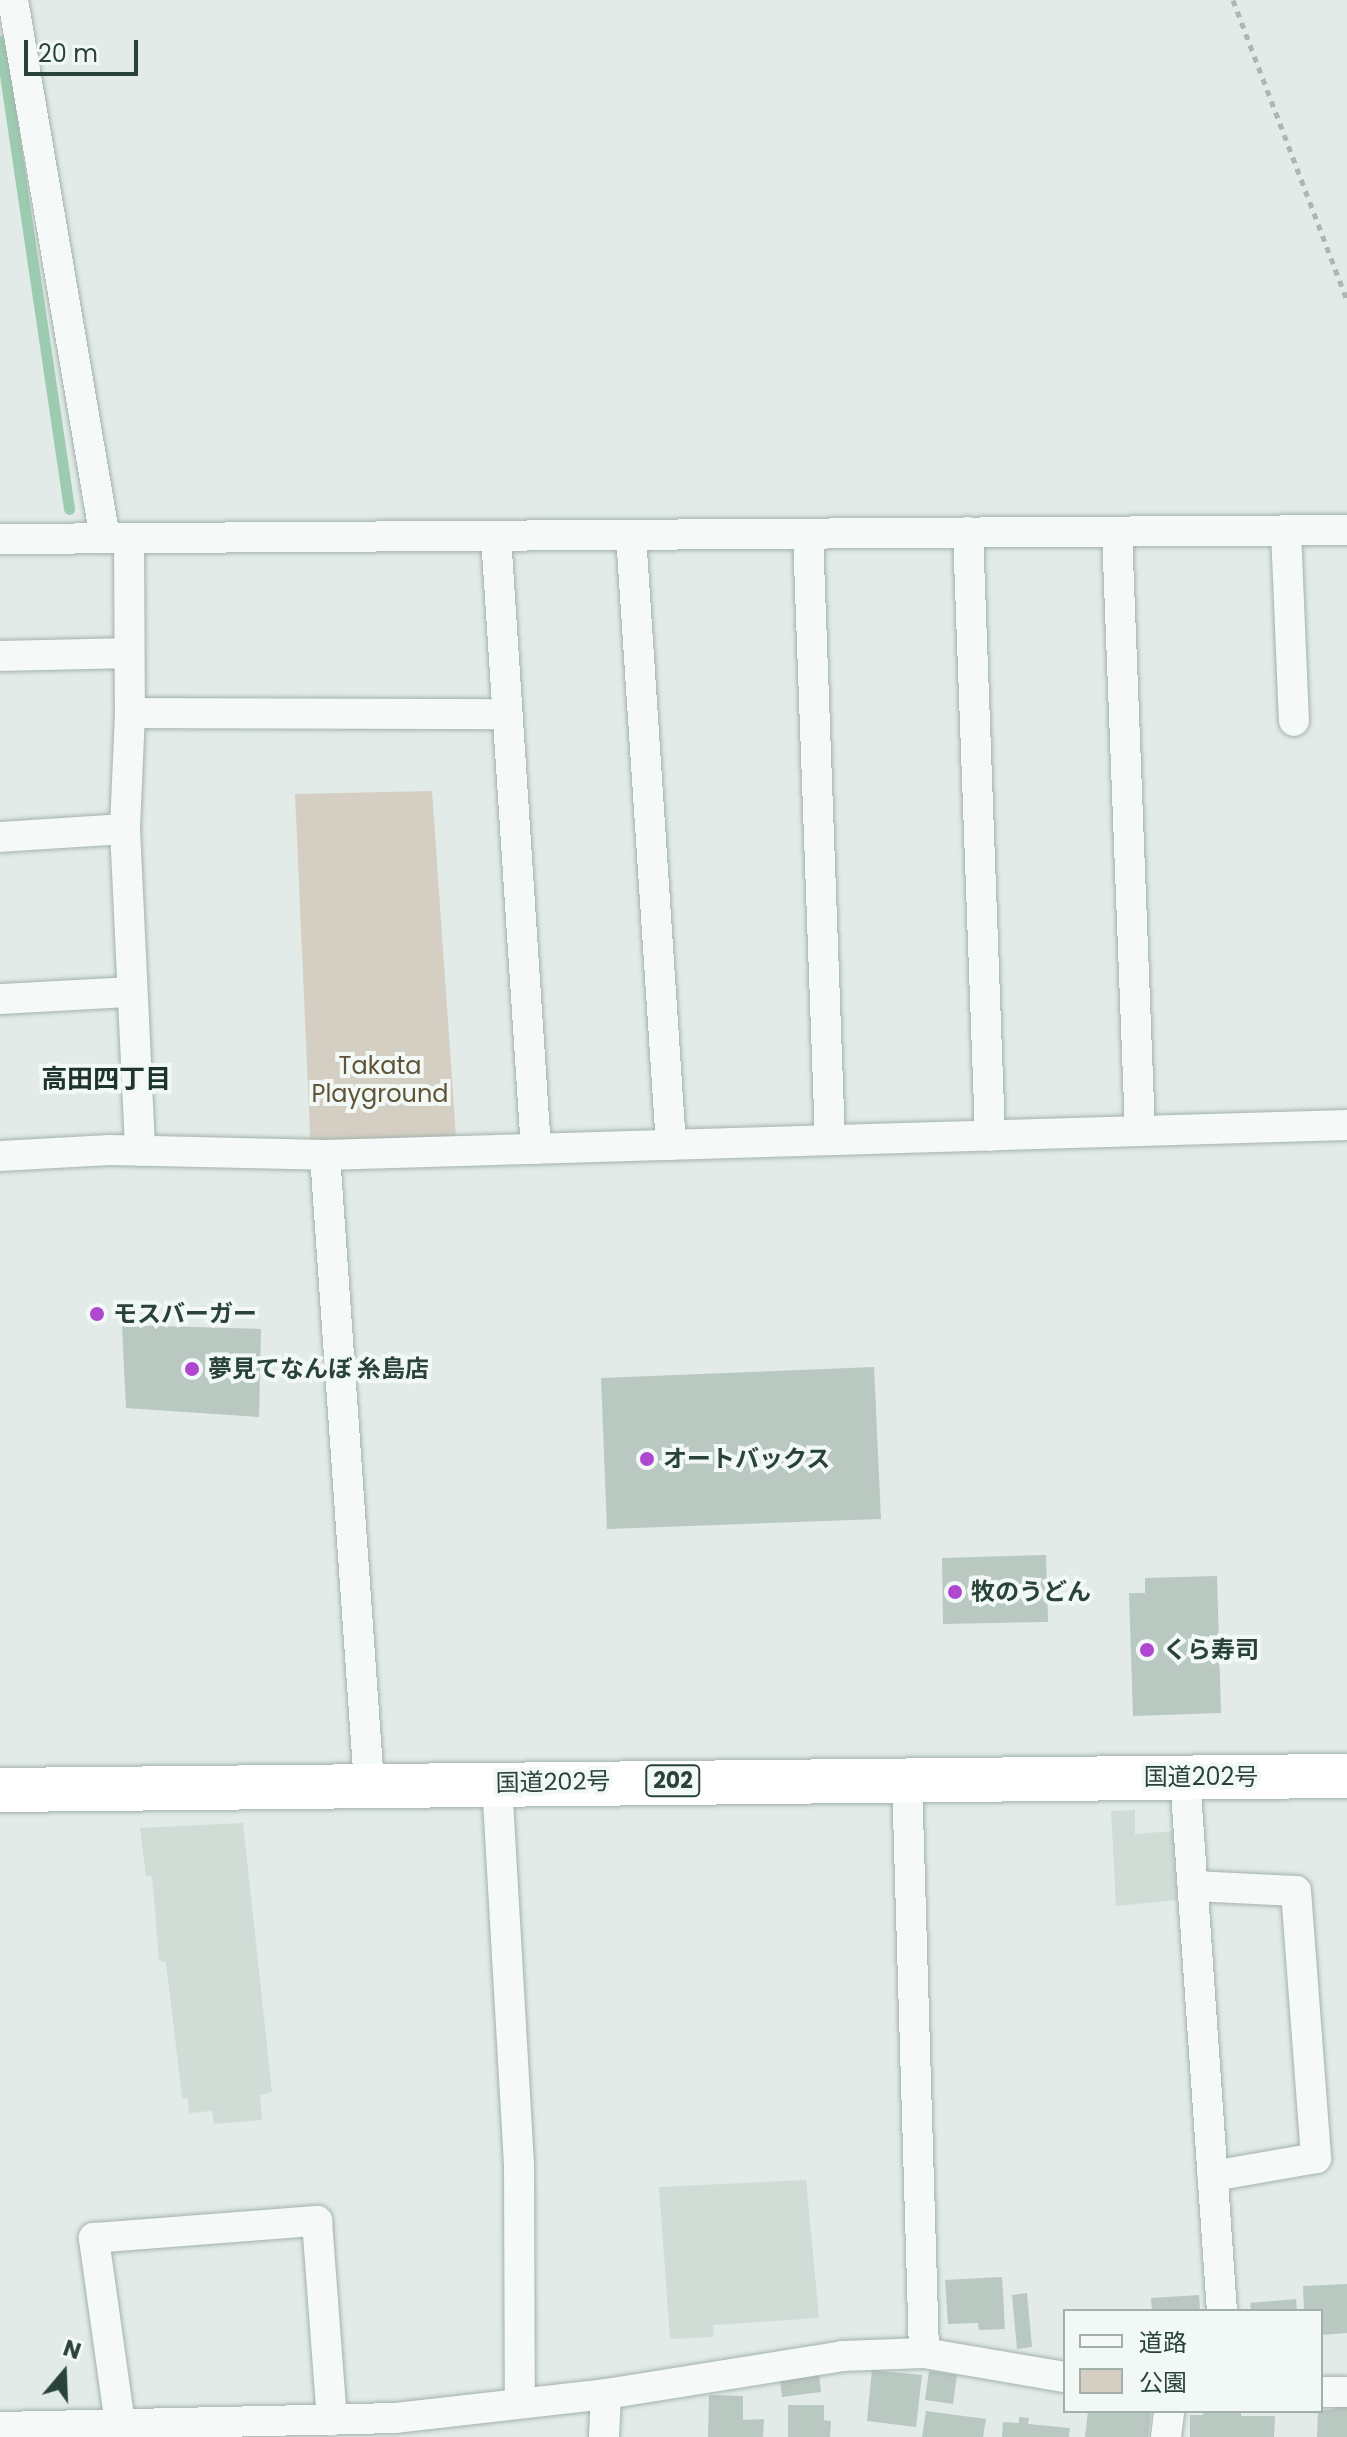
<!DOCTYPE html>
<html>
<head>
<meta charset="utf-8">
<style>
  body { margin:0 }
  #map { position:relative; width:1347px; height:2437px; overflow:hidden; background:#e2ebe7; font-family:Poppins,"Noto Sans JP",sans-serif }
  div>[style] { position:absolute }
  .built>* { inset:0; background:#d0ddd6 }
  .green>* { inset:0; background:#d5cfc3 }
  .stream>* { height:11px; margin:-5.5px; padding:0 5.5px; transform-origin:5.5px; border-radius:5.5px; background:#9dcbb1 }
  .building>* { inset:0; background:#b9c8c1 }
  .path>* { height:5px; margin-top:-2.5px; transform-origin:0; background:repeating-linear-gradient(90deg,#acb7b2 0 6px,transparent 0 12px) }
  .roads { filter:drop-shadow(0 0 2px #a3b2ac) drop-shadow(0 0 2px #a3b2ac) }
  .street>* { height:30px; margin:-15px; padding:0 15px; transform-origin:15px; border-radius:15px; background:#f5f9f7 }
  .highway>* { height:44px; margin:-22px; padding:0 22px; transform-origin:22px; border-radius:22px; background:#fff }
  .dots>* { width:22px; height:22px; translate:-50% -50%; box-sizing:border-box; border:4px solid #f2f8f5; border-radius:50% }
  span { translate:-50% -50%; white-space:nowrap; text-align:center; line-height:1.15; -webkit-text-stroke:8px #f2f8f5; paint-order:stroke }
  .shield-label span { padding:2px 6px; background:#f2f8f5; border:2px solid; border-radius:6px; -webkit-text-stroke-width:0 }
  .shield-label { font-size:22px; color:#2a4338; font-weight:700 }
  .park-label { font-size:24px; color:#5f5437 }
  .poi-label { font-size:24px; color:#2a4338; font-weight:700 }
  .left { translate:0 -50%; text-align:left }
  .street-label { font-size:24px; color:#2a4338 }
  .neighbourhood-label { font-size:26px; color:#1c342a; font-weight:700 }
  .legend { position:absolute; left:1063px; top:2309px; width:260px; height:104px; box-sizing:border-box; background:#f2f8f5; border:2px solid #a2b0a9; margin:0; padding:10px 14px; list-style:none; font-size:24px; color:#2a4338 }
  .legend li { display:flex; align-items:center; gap:16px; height:40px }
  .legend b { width:40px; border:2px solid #a2b0a9 }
  .north { position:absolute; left:24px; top:2333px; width:80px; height:80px; -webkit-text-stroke:6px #f2f8f5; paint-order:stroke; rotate:19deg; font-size:22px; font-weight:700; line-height:32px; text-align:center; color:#2a4338 }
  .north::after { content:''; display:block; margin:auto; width:28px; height:36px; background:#2a4338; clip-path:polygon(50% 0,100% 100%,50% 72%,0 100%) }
  .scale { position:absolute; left:24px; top:40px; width:114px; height:36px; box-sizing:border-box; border:4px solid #2a4338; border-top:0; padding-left:10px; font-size:24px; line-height:28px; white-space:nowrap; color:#2a4338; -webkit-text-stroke:6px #f2f8f5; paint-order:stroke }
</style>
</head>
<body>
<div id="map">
  <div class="built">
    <div style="clip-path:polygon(1135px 1810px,1135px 1834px,1173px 1831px,1177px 1900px,1116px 1906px,1111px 1811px)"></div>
    <div style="clip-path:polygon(243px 1823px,272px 2092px,260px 2095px,262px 2120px,214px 2124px,212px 2111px,189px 2113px,188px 2099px,182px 2097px,166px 1963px,159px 1960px,152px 1876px,146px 1876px,140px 1828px)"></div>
    <div style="clip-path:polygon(806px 2180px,819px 2318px,714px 2325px,713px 2337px,670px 2339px,659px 2187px)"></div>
  </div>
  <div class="green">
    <div style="clip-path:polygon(432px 791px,457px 1151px,311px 1155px,295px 794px)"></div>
  </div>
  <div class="stream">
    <div style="left:0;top:41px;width:473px;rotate:81.6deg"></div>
  </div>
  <div class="building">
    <div style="clip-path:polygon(122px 1325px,261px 1329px,259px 1417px,126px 1408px)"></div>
    <div style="clip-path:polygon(874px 1367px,881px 1519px,607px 1529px,601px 1378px)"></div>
    <div style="clip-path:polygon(1046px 1555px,1048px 1622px,943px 1624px,942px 1558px)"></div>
    <div style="clip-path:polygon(1217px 1576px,1221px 1713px,1133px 1716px,1129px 1593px,1145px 1593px,1145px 1578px)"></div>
    <div style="clip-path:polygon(1002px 2277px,1005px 2329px,979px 2330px,978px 2323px,948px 2324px,945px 2280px)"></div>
    <div style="clip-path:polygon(1347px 2284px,1347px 2333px,1321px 2335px,1321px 2311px,1304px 2311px,1303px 2286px)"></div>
    <div style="clip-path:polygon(1027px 2293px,1032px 2347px,1017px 2349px,1012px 2295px)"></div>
    <div style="clip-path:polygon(1199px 2295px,1200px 2311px,1152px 2311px,1151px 2298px)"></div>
    <div style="clip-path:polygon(1296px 2299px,1297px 2311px,1251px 2311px,1250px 2303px)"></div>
    <div style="clip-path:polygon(872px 2370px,922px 2375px,916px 2427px,867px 2421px)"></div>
    <div style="clip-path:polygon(929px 2371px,957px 2375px,953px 2404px,925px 2400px)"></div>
    <div style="clip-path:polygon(819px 2375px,821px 2392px,782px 2397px,780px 2379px)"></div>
    <div style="clip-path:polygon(709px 2395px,743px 2396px,743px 2420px,764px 2419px,763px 2437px,708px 2437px)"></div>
    <div style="clip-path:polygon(1335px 2401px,1347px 2402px,1347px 2437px,1317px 2437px,1318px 2411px,1335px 2409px)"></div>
    <div style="clip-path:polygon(788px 2405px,824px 2405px,824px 2420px,831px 2421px,830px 2437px,788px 2437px)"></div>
    <div style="clip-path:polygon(926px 2411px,986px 2419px,983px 2437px,922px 2437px)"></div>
    <div style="clip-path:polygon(1088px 2411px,1151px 2411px,1148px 2437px,1085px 2437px)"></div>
    <div style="clip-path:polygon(1203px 2411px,1241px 2411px,1241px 2416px,1275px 2416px,1274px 2437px,1190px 2437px,1190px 2415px,1203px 2415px)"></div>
    <div style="clip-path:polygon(1019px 2417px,1029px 2418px,1028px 2424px,1070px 2428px,1069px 2437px,1002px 2437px,1003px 2422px,1019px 2423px)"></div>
  </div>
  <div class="path">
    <div style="left:1233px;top:0;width:321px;rotate:69.2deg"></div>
  </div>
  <div class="roads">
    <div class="street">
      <div style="left:13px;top:0;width:546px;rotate:80.3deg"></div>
      <div style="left:1286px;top:531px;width:190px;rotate:87.6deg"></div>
      <div style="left:968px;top:532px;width:604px;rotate:87.91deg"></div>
      <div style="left:1117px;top:532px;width:599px;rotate:87.8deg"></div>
      <div style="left:808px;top:534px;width:606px;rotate:87.92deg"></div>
      <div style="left:631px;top:535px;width:611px;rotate:86.25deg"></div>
      <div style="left:496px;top:536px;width:614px;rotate:86.27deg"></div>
      <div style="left:129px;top:538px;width:175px;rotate:89.7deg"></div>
      <div style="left:130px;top:713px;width:116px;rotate:92.5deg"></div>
      <div style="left:125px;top:829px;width:322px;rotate:87.3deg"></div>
      <div style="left:0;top:539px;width:1347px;rotate:-0.38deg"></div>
      <div style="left:0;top:656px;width:128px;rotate:-1.3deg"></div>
      <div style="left:130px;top:713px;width:377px;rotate:0.2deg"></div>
      <div style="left:0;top:837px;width:125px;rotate:-3.7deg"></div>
      <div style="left:0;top:999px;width:131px;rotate:-3.1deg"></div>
      <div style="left:325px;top:1155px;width:631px;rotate:86deg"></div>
      <div style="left:0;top:1156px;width:110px;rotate:-3.1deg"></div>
      <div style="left:110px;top:1150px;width:215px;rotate:1.3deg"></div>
      <div style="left:325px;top:1155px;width:1022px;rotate:-1.68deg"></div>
      <div style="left:1185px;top:1777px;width:535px;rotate:86.04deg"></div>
      <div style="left:907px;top:1779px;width:574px;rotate:88.3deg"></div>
      <div style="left:497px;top:1783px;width:382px;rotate:86.7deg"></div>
      <div style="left:519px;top:2164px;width:238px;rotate:89.8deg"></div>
      <div style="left:1193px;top:1886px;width:103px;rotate:2.8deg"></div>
      <div style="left:1296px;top:1891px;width:268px;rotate:85.7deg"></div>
      <div style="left:1316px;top:2158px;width:105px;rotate:170.1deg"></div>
      <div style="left:1321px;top:2392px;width:26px"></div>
      <div style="left:120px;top:2424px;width:188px;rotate:-98deg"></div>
      <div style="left:94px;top:2238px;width:224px;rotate:-4.4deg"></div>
      <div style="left:317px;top:2221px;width:200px;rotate:85.7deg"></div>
      <div style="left:0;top:2427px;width:396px;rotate:-1.3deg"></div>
      <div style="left:396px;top:2418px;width:211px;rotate:-6.5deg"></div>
      <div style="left:606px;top:2394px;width:239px;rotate:-9.1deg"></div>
      <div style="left:842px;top:2356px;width:82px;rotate:-2.1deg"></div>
      <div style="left:924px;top:2353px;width:143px;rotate:9.7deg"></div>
      <div style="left:604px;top:2437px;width:43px;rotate:-87.3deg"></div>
      <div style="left:1166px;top:2437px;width:26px;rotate:-83deg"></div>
    </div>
    <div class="highway">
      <div style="left:0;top:1790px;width:1347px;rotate:-0.6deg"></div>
    </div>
  </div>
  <div class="dots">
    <div style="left:97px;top:1314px;background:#b047d0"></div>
    <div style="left:192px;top:1369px;background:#b047d0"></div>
    <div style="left:647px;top:1459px;background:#b047d0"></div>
    <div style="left:955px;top:1592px;background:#b047d0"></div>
    <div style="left:1147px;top:1650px;background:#b047d0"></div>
  </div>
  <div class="shield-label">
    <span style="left:673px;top:1781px">202</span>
  </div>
  <div class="park-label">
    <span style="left:380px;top:1080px">Takata<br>Playground</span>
  </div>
  <div class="poi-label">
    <span class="left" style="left:113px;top:1314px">モスバーガー</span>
    <span class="left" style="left:208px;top:1369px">夢見てなんぼ 糸島店</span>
    <span class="left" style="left:663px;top:1459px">オートバックス</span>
    <span class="left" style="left:971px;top:1592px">牧のうどん</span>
    <span class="left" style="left:1163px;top:1650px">くら寿司</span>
  </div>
  <div class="street-label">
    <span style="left:1201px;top:1777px">国道202号</span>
    <span style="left:553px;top:1782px;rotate:-1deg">国道202号</span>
  </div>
  <div class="neighbourhood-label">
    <span style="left:106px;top:1080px">高田四丁目</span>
  </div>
  <ul class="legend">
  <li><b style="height:10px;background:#f5f9f7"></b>道路</li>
  <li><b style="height:22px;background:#d5cfc3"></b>公園</li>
  </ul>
  <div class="north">N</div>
  <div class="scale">20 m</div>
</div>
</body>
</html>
